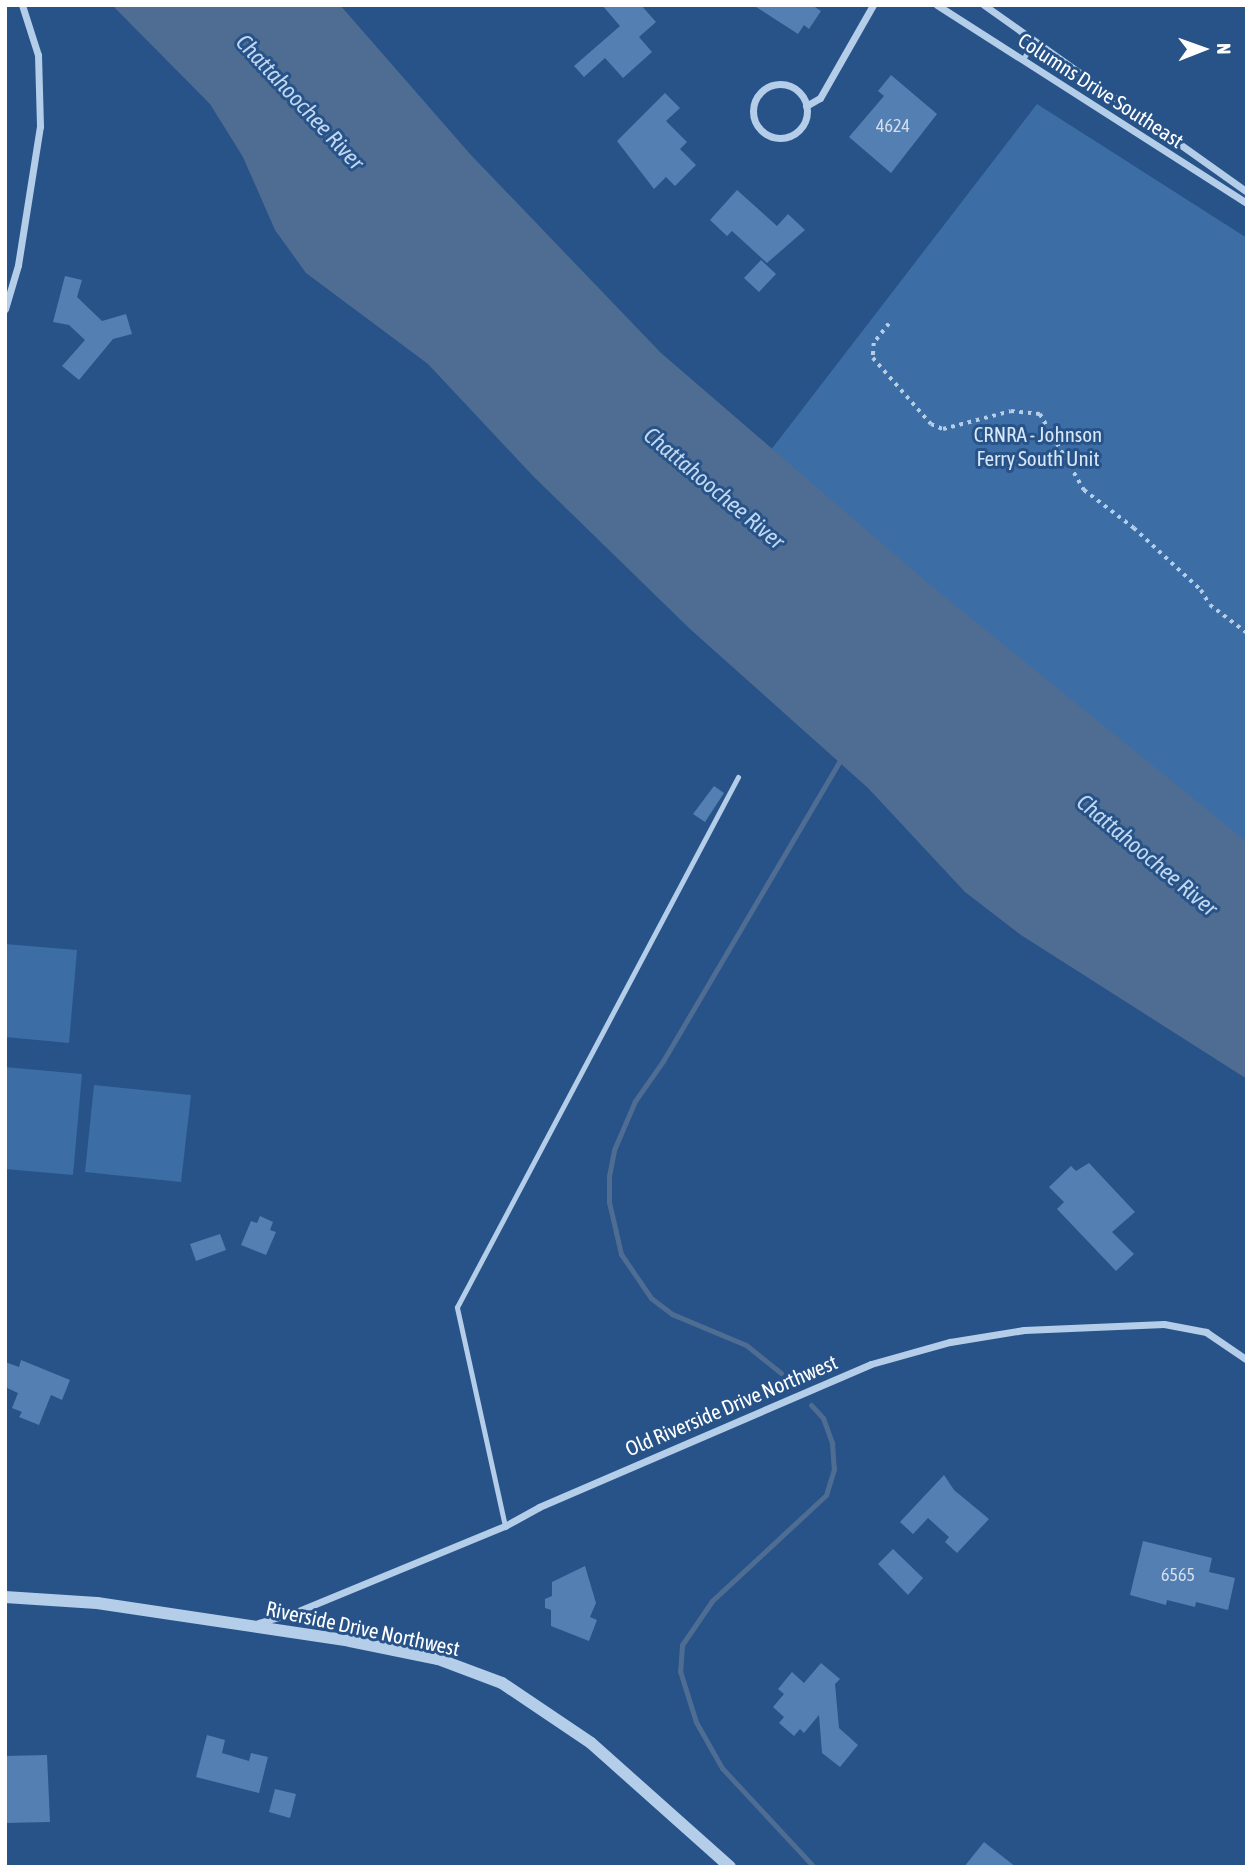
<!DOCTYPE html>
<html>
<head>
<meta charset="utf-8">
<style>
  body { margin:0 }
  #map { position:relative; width:1252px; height:1872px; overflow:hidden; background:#275389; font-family:"Asap Condensed",sans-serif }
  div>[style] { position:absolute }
  .green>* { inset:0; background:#3c6da5 }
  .water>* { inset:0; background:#4f6d93 }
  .stream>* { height:5px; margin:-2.5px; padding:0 2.5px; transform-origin:2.5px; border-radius:2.5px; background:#4f6d93 }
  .building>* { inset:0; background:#547fb2 }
  .path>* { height:3.5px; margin-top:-1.75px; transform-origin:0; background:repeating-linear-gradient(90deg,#b4cde9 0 3.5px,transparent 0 8.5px) }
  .service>* { height:5px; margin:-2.5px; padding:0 2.5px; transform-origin:2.5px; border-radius:2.5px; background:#b4cde9 }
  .minor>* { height:7px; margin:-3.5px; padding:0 3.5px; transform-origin:3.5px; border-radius:3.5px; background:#b4cde9 }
  .minor>.ring { margin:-3.5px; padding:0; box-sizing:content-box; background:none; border:7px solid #b4cde9; border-radius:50% }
  .tertiary>* { height:12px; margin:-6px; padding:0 6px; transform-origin:6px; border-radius:6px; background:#b4cde9 }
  span { translate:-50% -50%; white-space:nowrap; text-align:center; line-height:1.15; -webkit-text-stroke:6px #275389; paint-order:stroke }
  .number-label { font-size:18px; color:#d4dfec }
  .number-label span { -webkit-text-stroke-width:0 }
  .street-label { font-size:21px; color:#fff }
  .park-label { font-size:21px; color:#d8e7f7 }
  .water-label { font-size:23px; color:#c0d7f0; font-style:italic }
  .frame { position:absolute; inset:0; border:7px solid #fff; pointer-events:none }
  .north { position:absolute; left:1168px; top:14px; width:70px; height:70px; -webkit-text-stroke:5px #275389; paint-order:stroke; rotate:89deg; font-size:19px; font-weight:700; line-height:28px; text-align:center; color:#fff }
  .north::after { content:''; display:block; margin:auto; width:24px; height:32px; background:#fff; clip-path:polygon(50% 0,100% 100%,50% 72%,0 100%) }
</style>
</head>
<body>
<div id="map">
  <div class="green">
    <div style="clip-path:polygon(1037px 104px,1247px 238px,1247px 883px,764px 459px)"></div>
    <div style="clip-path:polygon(5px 944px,77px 950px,69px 1043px,5px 1037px)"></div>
    <div style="clip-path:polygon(5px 1067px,82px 1074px,73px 1175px,5px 1169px)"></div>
    <div style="clip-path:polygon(94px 1085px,191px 1095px,181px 1182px,85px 1172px)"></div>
  </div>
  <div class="water">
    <div style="clip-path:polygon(112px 5px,340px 5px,470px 154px,661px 353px,929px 584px,1247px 842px,1247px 1079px,1021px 935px,965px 892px,868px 788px,690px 629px,533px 476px,428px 364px,306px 273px,275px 230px,243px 157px,210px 104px)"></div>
  </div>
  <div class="stream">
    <div style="left:781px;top:1373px;width:45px;rotate:-141.3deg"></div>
    <div style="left:746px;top:1345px;width:80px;rotate:-157.3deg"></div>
    <div style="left:672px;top:1314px;width:26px;rotate:-143deg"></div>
    <div style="left:651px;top:1298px;width:53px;rotate:-124.3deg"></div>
    <div style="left:621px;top:1254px;width:53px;rotate:-103deg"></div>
    <div style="left:609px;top:1202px;width:26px;rotate:-90deg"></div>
    <div style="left:609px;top:1176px;width:26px;rotate:-79deg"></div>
    <div style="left:614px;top:1150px;width:53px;rotate:-66.8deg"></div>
    <div style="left:635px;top:1101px;width:49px;rotate:-55deg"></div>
    <div style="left:663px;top:1061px;width:353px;rotate:-59.5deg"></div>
    <div style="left:811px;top:1405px;width:18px;rotate:47deg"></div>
    <div style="left:823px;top:1418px;width:27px;rotate:70deg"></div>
    <div style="left:832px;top:1443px;width:26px;rotate:86deg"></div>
    <div style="left:834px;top:1469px;width:27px;rotate:107deg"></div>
    <div style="left:826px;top:1495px;width:156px;rotate:137.1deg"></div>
    <div style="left:712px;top:1601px;width:53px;rotate:124.3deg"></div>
    <div style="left:682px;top:1645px;width:26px;rotate:94deg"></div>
    <div style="left:680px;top:1671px;width:53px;rotate:72.6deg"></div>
    <div style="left:696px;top:1722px;width:53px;rotate:60.5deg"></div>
    <div style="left:722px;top:1768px;width:135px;rotate:47.1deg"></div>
  </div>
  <div class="building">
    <div style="clip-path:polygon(602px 5px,641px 5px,656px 22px,639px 37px,652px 52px,623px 78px,605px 58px,584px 77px,574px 66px,620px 26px)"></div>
    <div style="clip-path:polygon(753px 5px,812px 5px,821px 11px,809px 29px,804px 25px,798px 34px)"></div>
    <div style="clip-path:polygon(891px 75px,937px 114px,891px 173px,849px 137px,884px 96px,878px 91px)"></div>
    <div style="clip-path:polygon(665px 93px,680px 108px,666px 121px,687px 142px,680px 149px,696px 165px,675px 186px,666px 177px,654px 189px,617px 141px)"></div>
    <div style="clip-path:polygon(737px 190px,777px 226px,788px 214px,805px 230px,767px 263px,732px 231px,727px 236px,710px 220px)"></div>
    <div style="clip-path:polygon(761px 260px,776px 274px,759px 292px,744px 278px)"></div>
    <div style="clip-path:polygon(65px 276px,82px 280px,77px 297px,102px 321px,126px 314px,132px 334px,113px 339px,79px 380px,62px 366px,85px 340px,69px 325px,53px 322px)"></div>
    <div style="clip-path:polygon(714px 786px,724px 793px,705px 822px,693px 814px)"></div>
    <div style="clip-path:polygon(1089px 1163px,1135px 1212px,1112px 1232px,1134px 1254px,1116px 1271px,1057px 1209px,1064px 1202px,1049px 1187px,1071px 1166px,1076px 1171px)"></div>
    <div style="clip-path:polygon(260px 1216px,273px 1222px,270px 1230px,276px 1232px,266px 1255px,241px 1245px,251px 1221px,257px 1223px)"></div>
    <div style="clip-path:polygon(220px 1234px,226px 1250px,196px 1261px,190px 1244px)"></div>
    <div style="clip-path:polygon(21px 1360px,70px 1380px,62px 1400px,51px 1395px,39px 1425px,19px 1417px,22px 1412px,12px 1408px,18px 1393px,5px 1387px,5px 1362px,19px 1367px)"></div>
    <div style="clip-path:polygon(944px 1475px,954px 1490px,989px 1519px,957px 1553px,945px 1542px,949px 1537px,928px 1518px,913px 1534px,900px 1522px)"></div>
    <div style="clip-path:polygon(1143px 1541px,1212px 1558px,1209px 1572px,1235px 1578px,1228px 1610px,1196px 1602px,1195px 1607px,1167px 1600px,1166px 1605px,1130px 1595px)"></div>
    <div style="clip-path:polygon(893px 1549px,923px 1578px,908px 1595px,878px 1564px)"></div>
    <div style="clip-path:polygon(585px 1566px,596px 1603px,590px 1617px,597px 1620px,589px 1641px,551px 1626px,551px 1610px,545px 1608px,545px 1599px,552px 1596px,552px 1582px)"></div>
    <div style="clip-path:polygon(821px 1663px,840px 1679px,835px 1684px,839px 1728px,858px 1745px,840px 1767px,822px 1753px,819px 1715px,804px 1733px,800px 1729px,794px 1736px,779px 1723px,784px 1717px,773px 1707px,784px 1694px,778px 1689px,792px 1672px,804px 1683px)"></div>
    <div style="clip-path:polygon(207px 1735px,225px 1740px,222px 1753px,249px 1761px,251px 1753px,268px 1757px,259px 1793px,196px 1777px)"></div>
    <div style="clip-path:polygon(47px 1755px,50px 1822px,5px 1823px,5px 1756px)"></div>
    <div style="clip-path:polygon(275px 1789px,296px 1794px,290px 1818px,269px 1812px)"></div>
    <div style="clip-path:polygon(984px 1842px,1016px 1867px,964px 1867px)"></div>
  </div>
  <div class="path">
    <div style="left:889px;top:324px;width:24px;rotate:128deg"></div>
    <div style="left:874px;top:343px;width:15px;rotate:94deg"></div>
    <div style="left:873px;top:358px;width:88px;rotate:48.7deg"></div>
    <div style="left:931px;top:424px;width:13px;rotate:23deg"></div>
    <div style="left:943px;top:429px;width:70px;rotate:-14.8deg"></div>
    <div style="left:1011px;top:411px;width:29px;rotate:6deg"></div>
    <div style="left:1040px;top:414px;width:88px;rotate:59.9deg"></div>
    <div style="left:1084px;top:490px;width:63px;rotate:37.2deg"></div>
    <div style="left:1134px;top:528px;width:91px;rotate:42.8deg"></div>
    <div style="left:1201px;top:590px;width:17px;rotate:59deg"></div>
    <div style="left:1210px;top:605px;width:46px;rotate:37.1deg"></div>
  </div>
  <div class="service">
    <div style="left:1023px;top:59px;width:22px;rotate:-58deg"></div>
    <div style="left:505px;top:1526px;width:224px;rotate:-102.4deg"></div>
    <div style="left:457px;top:1307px;width:600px;rotate:-62.07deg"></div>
  </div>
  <div class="minor">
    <div style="left:937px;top:5px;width:368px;rotate:32.6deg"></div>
    <div style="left:984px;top:5px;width:323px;rotate:35.4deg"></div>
    <div class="ring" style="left:753px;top:84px;width:47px;height:47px"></div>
    <div style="left:806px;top:106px;width:16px;rotate:-30deg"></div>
    <div style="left:820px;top:98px;width:107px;rotate:-60.3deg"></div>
    <div style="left:5px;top:309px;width:46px;rotate:-73.5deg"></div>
    <div style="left:18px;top:265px;width:141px;rotate:-81deg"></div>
    <div style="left:40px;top:126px;width:71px;rotate:-91.6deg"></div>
    <div style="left:38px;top:55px;width:52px;rotate:-107.7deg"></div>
    <div style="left:258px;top:1623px;width:40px;rotate:-16deg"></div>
    <div style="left:296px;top:1612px;width:226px;rotate:-22.4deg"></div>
    <div style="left:505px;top:1526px;width:39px;rotate:-29deg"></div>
    <div style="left:539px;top:1507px;width:361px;rotate:-23.3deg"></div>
    <div style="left:871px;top:1364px;width:82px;rotate:-15.6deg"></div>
    <div style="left:950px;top:1342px;width:75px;rotate:-9.2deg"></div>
    <div style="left:1024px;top:1330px;width:140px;rotate:-2.5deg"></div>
    <div style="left:1164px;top:1324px;width:43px;rotate:10.8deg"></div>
    <div style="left:1206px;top:1332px;width:50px;rotate:34.3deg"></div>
  </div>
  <div class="tertiary">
    <div style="left:5px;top:1597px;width:92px;rotate:3.7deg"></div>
    <div style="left:97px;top:1603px;width:256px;rotate:8.5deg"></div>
    <div style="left:350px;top:1641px;width:90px;rotate:11.6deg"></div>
    <div style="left:438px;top:1659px;width:68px;rotate:20.6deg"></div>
    <div style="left:502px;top:1683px;width:107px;rotate:34deg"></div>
    <div style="left:591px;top:1743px;width:186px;rotate:41.7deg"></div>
  </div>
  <div class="number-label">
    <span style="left:893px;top:126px">4624</span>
    <span style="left:1178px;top:1575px">6565</span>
  </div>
  <div class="street-label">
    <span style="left:1101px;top:90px;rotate:33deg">Columns Drive Southeast</span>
    <span style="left:731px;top:1405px;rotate:-23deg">Old Riverside Drive Northwest</span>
    <span style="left:363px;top:1628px;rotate:12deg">Riverside Drive Northwest</span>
  </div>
  <div class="park-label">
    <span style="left:1038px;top:446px">CRNRA - Johnson<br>Ferry South Unit</span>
  </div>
  <div class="water-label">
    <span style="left:300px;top:102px;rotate:47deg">Chattahoochee River</span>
    <span style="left:714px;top:488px;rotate:40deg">Chattahoochee River</span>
    <span style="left:1147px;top:855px;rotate:40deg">Chattahoochee River</span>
  </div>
  <div class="frame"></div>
  <div class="north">N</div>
</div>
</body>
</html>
